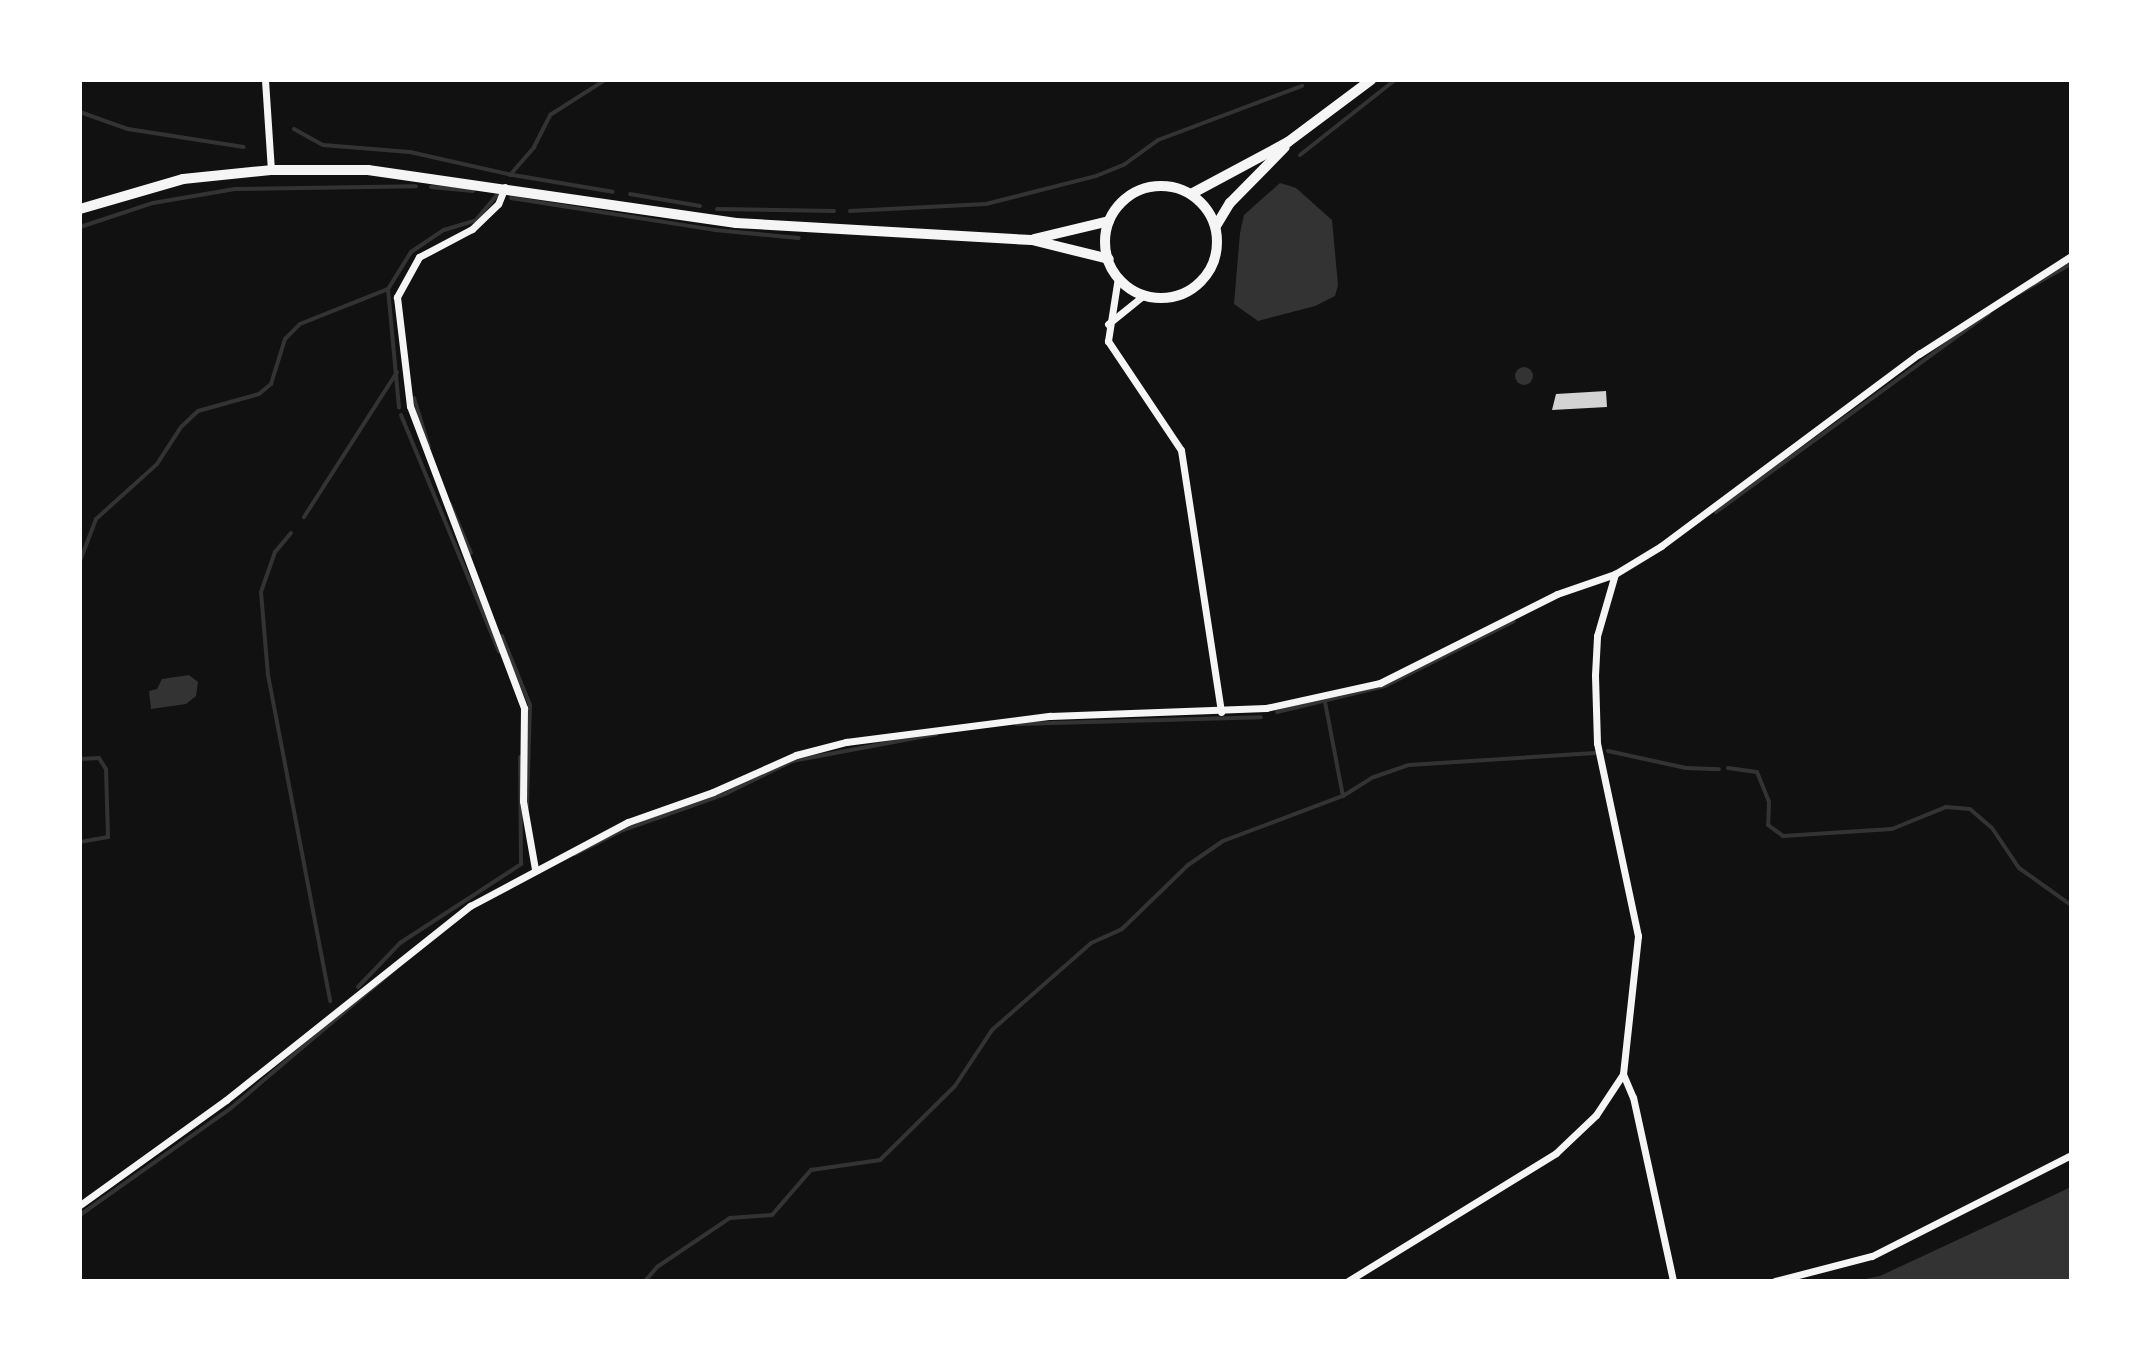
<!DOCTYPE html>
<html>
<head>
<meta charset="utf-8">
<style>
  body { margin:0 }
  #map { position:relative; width:2151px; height:1361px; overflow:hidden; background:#111; font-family:"Crimson Pro",serif }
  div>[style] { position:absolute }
  .water>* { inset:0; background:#333 }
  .round { border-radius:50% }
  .stream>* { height:4px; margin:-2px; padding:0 2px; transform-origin:2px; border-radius:2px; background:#333 }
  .building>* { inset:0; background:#d3d3d3 }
  .minor>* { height:7px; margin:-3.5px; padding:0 3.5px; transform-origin:3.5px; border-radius:3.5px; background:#f5f5f5 }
  .secondary>* { height:10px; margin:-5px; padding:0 5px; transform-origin:5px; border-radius:5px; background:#f5f5f5 }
  .secondary>.ring { margin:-5px; padding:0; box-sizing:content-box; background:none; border:10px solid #f5f5f5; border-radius:50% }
  span { translate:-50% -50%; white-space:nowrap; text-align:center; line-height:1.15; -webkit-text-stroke:8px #fff; paint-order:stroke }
  .frame { position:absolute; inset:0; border:82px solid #fff; pointer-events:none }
</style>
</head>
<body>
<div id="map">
  <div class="water">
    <div style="clip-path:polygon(1280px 183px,1296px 188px,1332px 220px,1338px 285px,1335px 296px,1315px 306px,1258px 321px,1234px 304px,1240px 233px,1244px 215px)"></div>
    <div class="round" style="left:1515px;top:367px;width:18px;height:18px"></div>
    <div style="clip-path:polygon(189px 675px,198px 682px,196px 696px,186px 704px,151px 709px,149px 691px,157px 689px,162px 679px)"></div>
    <div style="clip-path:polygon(2071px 1187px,2071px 1281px,1855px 1281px,1880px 1276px)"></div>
  </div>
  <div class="stream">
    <div style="left:80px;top:112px;width:51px;rotate:19.5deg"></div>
    <div style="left:128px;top:129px;width:117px;rotate:8.8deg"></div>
    <div style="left:294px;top:129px;width:33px;rotate:29deg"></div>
    <div style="left:323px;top:145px;width:87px;rotate:4.6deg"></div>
    <div style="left:410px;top:152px;width:105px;rotate:12.7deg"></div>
    <div style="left:1300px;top:155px;width:121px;rotate:-38.3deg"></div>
    <div style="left:510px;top:175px;width:37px;rotate:-49deg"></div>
    <div style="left:534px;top:147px;width:36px;rotate:-63deg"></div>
    <div style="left:550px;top:115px;width:65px;rotate:-32.5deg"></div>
    <div style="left:513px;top:175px;width:101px;rotate:9.6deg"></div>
    <div style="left:431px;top:187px;width:42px;rotate:5.4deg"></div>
    <div style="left:630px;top:194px;width:71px;rotate:9.7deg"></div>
    <div style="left:511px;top:198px;width:206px;rotate:8.9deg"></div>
    <div style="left:715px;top:230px;width:84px;rotate:5.4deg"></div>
    <div style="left:717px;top:209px;width:117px;rotate:1deg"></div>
    <div style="left:850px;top:211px;width:136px;rotate:-2.9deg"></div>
    <div style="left:986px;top:204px;width:114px;rotate:-14.3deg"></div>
    <div style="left:1096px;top:176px;width:31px;rotate:-22deg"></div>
    <div style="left:1125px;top:164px;width:41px;rotate:-36deg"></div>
    <div style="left:1158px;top:140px;width:154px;rotate:-20.6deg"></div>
    <div style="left:80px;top:227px;width:77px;rotate:-18.2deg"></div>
    <div style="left:153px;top:203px;width:83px;rotate:-9.7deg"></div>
    <div style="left:235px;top:189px;width:181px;rotate:-0.9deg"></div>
    <div style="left:388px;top:289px;width:119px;rotate:84.7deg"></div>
    <div style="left:2019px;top:293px;width:60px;rotate:-29.1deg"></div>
    <div style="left:414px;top:398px;width:51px;rotate:73deg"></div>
    <div style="left:401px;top:415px;width:256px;rotate:67.5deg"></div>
    <div style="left:450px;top:504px;width:53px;rotate:66.8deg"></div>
    <div style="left:1716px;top:512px;width:338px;rotate:-36.1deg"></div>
    <div style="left:304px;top:517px;width:172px;rotate:-57.3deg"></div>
    <div style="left:291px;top:533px;width:25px;rotate:130deg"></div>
    <div style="left:275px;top:552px;width:42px;rotate:109.3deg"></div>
    <div style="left:261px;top:592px;width:83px;rotate:85.2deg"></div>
    <div style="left:268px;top:675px;width:332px;rotate:79.2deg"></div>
    <div style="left:80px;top:561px;width:45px;rotate:-69.1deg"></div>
    <div style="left:96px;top:519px;width:82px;rotate:-42deg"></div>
    <div style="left:157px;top:464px;width:44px;rotate:-57deg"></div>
    <div style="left:181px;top:427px;width:23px;rotate:-43deg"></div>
    <div style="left:198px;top:411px;width:63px;rotate:-15.6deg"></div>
    <div style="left:259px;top:394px;width:16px;rotate:-40deg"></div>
    <div style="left:271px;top:384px;width:47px;rotate:-72.7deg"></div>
    <div style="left:285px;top:339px;width:21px;rotate:-45deg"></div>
    <div style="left:300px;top:324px;width:95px;rotate:-21.7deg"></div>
    <div style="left:388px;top:289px;width:44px;rotate:-58.1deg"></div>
    <div style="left:411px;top:252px;width:40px;rotate:-34deg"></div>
    <div style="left:444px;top:230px;width:34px;rotate:-17deg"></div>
    <div style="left:476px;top:220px;width:39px;rotate:-50deg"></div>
    <div style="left:502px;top:636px;width:74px;rotate:67.9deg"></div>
    <div style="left:530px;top:705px;width:103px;rotate:91.7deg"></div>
    <div style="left:1325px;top:702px;width:96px;rotate:79.2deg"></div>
    <div style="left:1277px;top:712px;width:111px;rotate:-13.5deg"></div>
    <div style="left:1385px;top:686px;width:144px;rotate:-26.7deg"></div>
    <div style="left:1017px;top:724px;width:244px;rotate:-1.6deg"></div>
    <div style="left:1608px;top:751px;width:80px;rotate:12.3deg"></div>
    <div style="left:1686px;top:768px;width:33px;rotate:2deg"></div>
    <div style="left:80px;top:759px;width:19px;rotate:-3deg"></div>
    <div style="left:99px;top:758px;width:13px;rotate:58deg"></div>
    <div style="left:106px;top:769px;width:68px;rotate:88.3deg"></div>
    <div style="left:108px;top:837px;width:28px;rotate:170deg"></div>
    <div style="left:1728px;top:768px;width:29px;rotate:8deg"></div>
    <div style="left:1757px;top:772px;width:32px;rotate:68deg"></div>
    <div style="left:1769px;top:802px;width:23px;rotate:92deg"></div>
    <div style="left:1768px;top:825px;width:19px;rotate:36deg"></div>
    <div style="left:1783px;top:836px;width:109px;rotate:-3.7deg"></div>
    <div style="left:1892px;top:829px;width:58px;rotate:-22.2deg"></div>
    <div style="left:1946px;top:807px;width:24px;rotate:5deg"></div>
    <div style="left:1970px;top:809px;width:29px;rotate:41deg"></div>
    <div style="left:1992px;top:828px;width:48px;rotate:56deg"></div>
    <div style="left:2019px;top:868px;width:64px;rotate:35.4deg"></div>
    <div style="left:575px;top:854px;width:54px;rotate:-26.6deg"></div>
    <div style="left:623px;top:830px;width:108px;rotate:-19.4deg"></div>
    <div style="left:725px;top:794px;width:75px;rotate:-26.2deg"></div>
    <div style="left:792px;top:761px;width:147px;rotate:-10.6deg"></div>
    <div style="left:358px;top:987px;width:61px;rotate:-46.3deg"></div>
    <div style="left:400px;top:943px;width:145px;rotate:-33.1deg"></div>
    <div style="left:521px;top:864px;width:107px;rotate:-90.5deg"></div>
    <div style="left:80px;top:1215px;width:185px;rotate:-35.3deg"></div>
    <div style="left:231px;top:1108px;width:216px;rotate:-40.3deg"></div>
    <div style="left:645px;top:1281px;width:18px;rotate:-49deg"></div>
    <div style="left:657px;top:1267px;width:88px;rotate:-33.9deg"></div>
    <div style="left:730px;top:1218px;width:42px;rotate:-4.1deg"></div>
    <div style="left:772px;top:1215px;width:60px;rotate:-49.1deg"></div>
    <div style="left:811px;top:1170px;width:70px;rotate:-8.2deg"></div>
    <div style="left:880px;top:1160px;width:105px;rotate:-44.6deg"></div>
    <div style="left:955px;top:1086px;width:67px;rotate:-56.5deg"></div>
    <div style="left:992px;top:1030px;width:132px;rotate:-41.3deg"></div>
    <div style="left:1091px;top:943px;width:34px;rotate:-24deg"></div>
    <div style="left:1122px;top:929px;width:92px;rotate:-44.1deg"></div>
    <div style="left:1188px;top:865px;width:42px;rotate:-34.4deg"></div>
    <div style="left:1223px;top:841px;width:128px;rotate:-20.6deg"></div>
    <div style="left:1343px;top:796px;width:36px;rotate:-32deg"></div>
    <div style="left:1374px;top:777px;width:37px;rotate:-19deg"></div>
    <div style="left:1409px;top:765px;width:186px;rotate:-3.7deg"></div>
  </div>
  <div class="building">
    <div style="clip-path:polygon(1606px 391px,1607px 407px,1552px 410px,1556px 394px)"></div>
  </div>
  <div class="minor">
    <div style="left:265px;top:80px;width:90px;rotate:86.2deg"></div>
    <div style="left:505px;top:187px;width:18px;rotate:112deg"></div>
    <div style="left:498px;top:204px;width:36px;rotate:136deg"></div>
    <div style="left:472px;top:229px;width:60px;rotate:152.2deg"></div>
    <div style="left:419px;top:257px;width:46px;rotate:118.8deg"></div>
    <div style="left:397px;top:297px;width:110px;rotate:83.2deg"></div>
    <div style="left:410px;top:406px;width:323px;rotate:69.3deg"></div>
    <div style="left:524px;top:708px;width:93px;rotate:90.6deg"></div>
    <div style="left:523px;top:801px;width:69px;rotate:80deg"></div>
    <div style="left:1118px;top:277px;width:65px;rotate:98.9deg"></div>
    <div style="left:1108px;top:341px;width:131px;rotate:56.2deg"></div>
    <div style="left:1181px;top:450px;width:265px;rotate:81.3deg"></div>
    <div style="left:1108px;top:324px;width:46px;rotate:-38.9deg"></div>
    <div style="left:1623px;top:1074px;width:25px;rotate:67deg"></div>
    <div style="left:1633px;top:1097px;width:188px;rotate:77.7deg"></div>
    <div style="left:80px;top:1205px;width:180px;rotate:-35.7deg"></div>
    <div style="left:226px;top:1100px;width:312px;rotate:-38.5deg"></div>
    <div style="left:470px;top:906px;width:179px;rotate:-28deg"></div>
    <div style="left:628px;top:822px;width:90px;rotate:-19.4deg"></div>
    <div style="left:713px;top:792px;width:91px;rotate:-24deg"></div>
    <div style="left:796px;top:755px;width:52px;rotate:-14.6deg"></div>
    <div style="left:846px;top:742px;width:206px;rotate:-7.3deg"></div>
    <div style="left:1050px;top:716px;width:216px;rotate:-2.1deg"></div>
    <div style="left:1266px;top:708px;width:117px;rotate:-12.4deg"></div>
    <div style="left:1380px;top:683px;width:198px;rotate:-26.7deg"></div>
    <div style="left:1557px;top:594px;width:61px;rotate:-19deg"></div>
    <div style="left:1615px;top:574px;width:54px;rotate:-31.3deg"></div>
    <div style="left:1661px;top:546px;width:322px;rotate:-36.7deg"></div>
    <div style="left:1919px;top:354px;width:181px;rotate:-32.8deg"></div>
    <div style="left:1348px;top:1281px;width:244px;rotate:-31.6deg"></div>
    <div style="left:1556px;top:1153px;width:55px;rotate:-43.5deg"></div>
    <div style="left:1596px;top:1115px;width:49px;rotate:-56.6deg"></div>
    <div style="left:1623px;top:1074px;width:139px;rotate:-83.8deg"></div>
    <div style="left:1638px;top:936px;width:197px;rotate:-102deg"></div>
    <div style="left:1597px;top:743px;width:68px;rotate:-91.7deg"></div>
    <div style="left:1595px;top:675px;width:39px;rotate:-87deg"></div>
    <div style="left:1597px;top:636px;width:65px;rotate:-73.8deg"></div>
    <div style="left:1775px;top:1281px;width:100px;rotate:-14.5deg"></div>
    <div style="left:1872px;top:1256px;width:223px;rotate:-26.9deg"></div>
  </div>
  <div class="secondary">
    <div class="ring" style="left:1105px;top:186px;width:102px;height:102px"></div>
    <div style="left:1191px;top:194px;width:110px;rotate:-28.2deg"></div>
    <div style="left:1288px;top:142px;width:104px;rotate:-36.8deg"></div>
    <div style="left:80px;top:209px;width:107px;rotate:-16.2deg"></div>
    <div style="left:183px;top:179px;width:88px;rotate:-5.8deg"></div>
    <div style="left:271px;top:170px;width:97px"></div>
    <div style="left:368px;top:170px;width:372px;rotate:8.2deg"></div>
    <div style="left:736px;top:223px;width:296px;rotate:3.3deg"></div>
    <div style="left:1032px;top:240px;width:79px;rotate:13.9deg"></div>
    <div style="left:1216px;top:226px;width:27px;rotate:-59deg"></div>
    <div style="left:1230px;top:203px;width:78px;rotate:-45.5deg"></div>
    <div style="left:1034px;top:239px;width:77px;rotate:-13.5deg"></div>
  </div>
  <div class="frame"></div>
</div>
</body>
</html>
